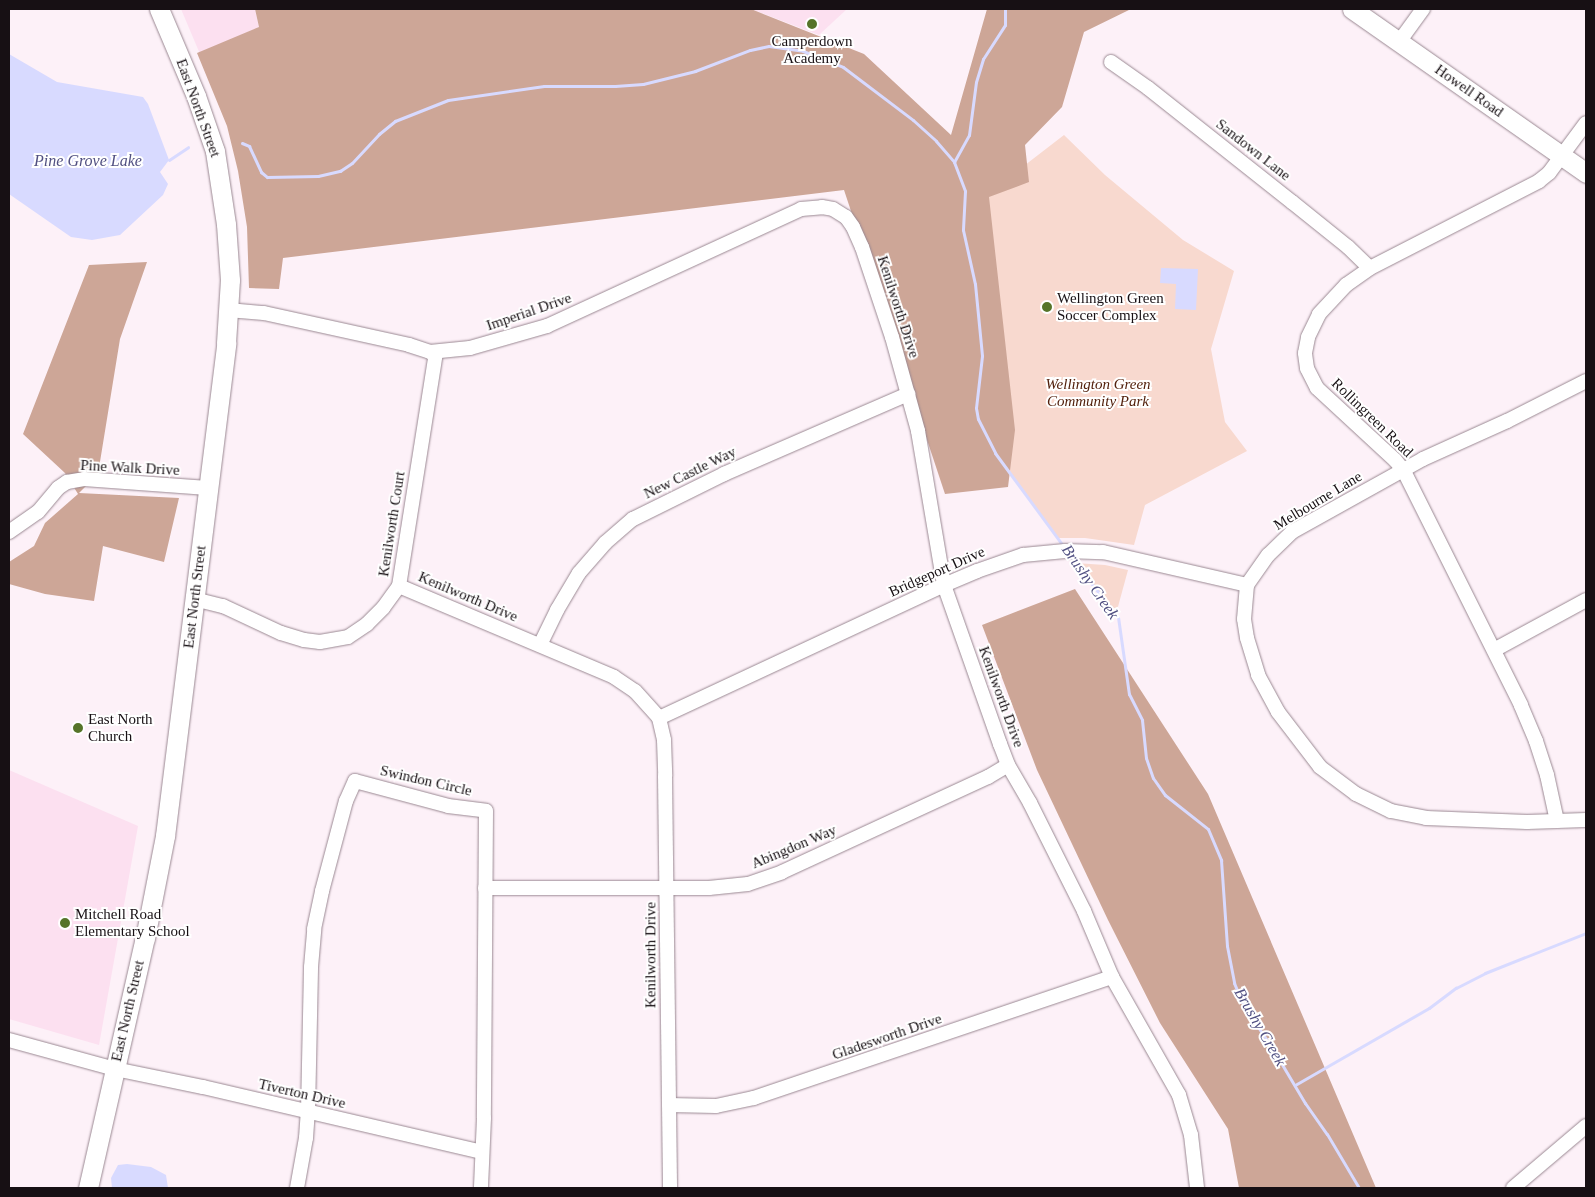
<!DOCTYPE html>
<html>
<head>
<meta charset="utf-8">
<style>
  body { margin:0 }
  #map { position:relative; width:1595px; height:1197px; overflow:hidden; background:#fdf1f8; font-family:"Times New Roman",serif }
  div>[style] { position:absolute }
  .built>* { inset:0; background:#fce0f0 }
  .green>* { inset:0; background:#f8d9cf }
  .forest>* { inset:0; background:#cda697 }
  .water>* { inset:0; background:#d8daff }
  .stream>* { height:3px; margin:-1.5px; padding:0 1.5px; transform-origin:1.5px; border-radius:1.5px; background:#d8daff }
  .roads { filter:drop-shadow(0 0 1px #9a8892) drop-shadow(0 0 1px #9a8892) }
  .minor>* { height:14px; margin:-7px; padding:0 7px; transform-origin:7px; border-radius:7px; background:#fff }
  .major>* { height:19px; margin:-9.5px; padding:0 9.5px; transform-origin:9.5px; border-radius:9.5px; background:#fff }
  .dots>* { width:14px; height:14px; translate:-50% -50%; box-sizing:border-box; border:2px solid #fff; border-radius:50% }
  span { translate:-50% -50%; white-space:nowrap; text-align:center; line-height:1.15; -webkit-text-stroke:4px #fff; paint-order:stroke }
  .poi-label { font-size:15px; color:#171014 }
  .left { translate:0 -50%; text-align:left }
  .street-label { font-size:15px; color:#171014 }
  .park-label { font-size:15px; color:#52200c; font-style:italic }
  .water-label { font-size:16px; color:#515082; font-style:italic }
  .frame { position:absolute; inset:0; border:10px solid #171014; pointer-events:none }
</style>
</head>
<body>
<div id="map">
  <div class="built">
    <div style="clip-path:polygon(181px 9px,255px 9px,259px 27px,200px 54px)"></div>
    <div style="clip-path:polygon(751px 9px,847px 9px,819px 35px)"></div>
    <div style="clip-path:polygon(9px 770px,138px 826px,99px 1045px,9px 1019px)"></div>
  </div>
  <div class="green">
    <div style="clip-path:polygon(1064px 135px,1105px 175px,1183px 240px,1234px 271px,1211px 349px,1225px 422px,1247px 451px,1145px 505px,1134px 545px,1085px 538px,1058px 538px,995px 453px,964px 212px)"></div>
    <div style="clip-path:polygon(1075px 563px,1105px 565px,1128px 570px,1116px 614px)"></div>
  </div>
  <div class="forest">
    <div style="clip-path:polygon(255px 9px,751px 9px,864px 54px,951px 135px,987px 9px,1131px 9px,1084px 32px,1062px 107px,1025px 145px,1029px 182px,989px 197px,1015px 430px,1008px 487px,945px 494px,844px 190px,283px 258px,279px 289px,249px 288px,247px 227px,238px 171px,227px 126px,197px 53px,259px 27px)"></div>
    <div style="clip-path:polygon(147px 262px,120px 339px,98px 474px,79px 493px,179px 498px,164px 562px,103px 546px,94px 601px,45px 594px,9px 584px,9px 562px,34px 546px,45px 523px,78px 494px,65px 473px,23px 434px,89px 265px)"></div>
    <div style="clip-path:polygon(1075px 589px,1208px 794px,1376px 1188px,1239px 1188px,1228px 1129px,1160px 1023px,1108px 920px,1037px 770px,982px 625px)"></div>
  </div>
  <div class="water">
    <div style="clip-path:polygon(9px 54px,57px 82px,143px 97px,148px 104px,169px 160px,160px 172px,168px 184px,163px 195px,120px 235px,92px 240px,71px 237px,9px 194px)"></div>
    <div style="clip-path:polygon(1161px 268px,1198px 269px,1196px 310px,1175px 309px,1176px 284px,1160px 283px)"></div>
    <div style="clip-path:polygon(127px 1164px,151px 1167px,166px 1175px,168px 1188px,112px 1188px,111px 1178px,118px 1165px)"></div>
  </div>
  <div class="stream">
    <div style="left:242px;top:143px;width:8px;rotate:23deg"></div>
    <div style="left:249px;top:146px;width:29px;rotate:65deg"></div>
    <div style="left:261px;top:172px;width:8px;rotate:40deg"></div>
    <div style="left:267px;top:177px;width:51px;rotate:-1.1deg"></div>
    <div style="left:318px;top:176px;width:23px;rotate:-13deg"></div>
    <div style="left:340px;top:171px;width:14px;rotate:-34deg"></div>
    <div style="left:352px;top:163px;width:40px;rotate:-47deg"></div>
    <div style="left:379px;top:134px;width:21px;rotate:-39deg"></div>
    <div style="left:395px;top:121px;width:57px;rotate:-21.6deg"></div>
    <div style="left:448px;top:100px;width:97px;rotate:-8.3deg"></div>
    <div style="left:544px;top:86px;width:71px"></div>
    <div style="left:615px;top:86px;width:28px;rotate:-4deg"></div>
    <div style="left:643px;top:84px;width:54px;rotate:-14deg"></div>
    <div style="left:695px;top:71px;width:59px;rotate:-20.9deg"></div>
    <div style="left:750px;top:50px;width:19px;rotate:-12deg"></div>
    <div style="left:769px;top:46px;width:34px;rotate:8deg"></div>
    <div style="left:803px;top:51px;width:43px;rotate:21.8deg"></div>
    <div style="left:843px;top:67px;width:88px;rotate:37.1deg"></div>
    <div style="left:913px;top:120px;width:31px;rotate:42deg"></div>
    <div style="left:936px;top:141px;width:28px;rotate:49deg"></div>
    <div style="left:954px;top:162px;width:31px;rotate:69deg"></div>
    <div style="left:965px;top:191px;width:39px;rotate:93deg"></div>
    <div style="left:963px;top:230px;width:55px;rotate:77.5deg"></div>
    <div style="left:975px;top:284px;width:72px;rotate:84.4deg"></div>
    <div style="left:982px;top:356px;width:52px;rotate:96.6deg"></div>
    <div style="left:976px;top:408px;width:11px;rotate:80deg"></div>
    <div style="left:978px;top:419px;width:38px;rotate:63deg"></div>
    <div style="left:995px;top:453px;width:117px;rotate:53.7deg"></div>
    <div style="left:169px;top:160px;width:23px;rotate:-34deg"></div>
    <div style="left:954px;top:162px;width:31px;rotate:-61deg"></div>
    <div style="left:969px;top:135px;width:53px;rotate:-82.5deg"></div>
    <div style="left:976px;top:82px;width:24px;rotate:-73deg"></div>
    <div style="left:983px;top:59px;width:40px;rotate:-57.1deg"></div>
    <div style="left:1005px;top:25px;width:16px;rotate:-90deg"></div>
    <div style="left:1069px;top:555px;width:79px;rotate:51.7deg"></div>
    <div style="left:1118px;top:617px;width:78px;rotate:81.9deg"></div>
    <div style="left:1129px;top:694px;width:29px;rotate:63deg"></div>
    <div style="left:1142px;top:720px;width:38px;rotate:84deg"></div>
    <div style="left:1146px;top:758px;width:21px;rotate:71deg"></div>
    <div style="left:1153px;top:778px;width:21px;rotate:55deg"></div>
    <div style="left:1165px;top:795px;width:55px;rotate:38.3deg"></div>
    <div style="left:1208px;top:829px;width:34px;rotate:67deg"></div>
    <div style="left:1221px;top:860px;width:86px;rotate:86deg"></div>
    <div style="left:1227px;top:946px;width:38px;rotate:79deg"></div>
    <div style="left:1234px;top:983px;width:23px;rotate:67deg"></div>
    <div style="left:1243px;top:1004px;width:56px;rotate:56.6deg"></div>
    <div style="left:1274px;top:1051px;width:61px;rotate:59.2deg"></div>
    <div style="left:1305px;top:1103px;width:38px;rotate:55deg"></div>
    <div style="left:1327px;top:1134px;width:63px;rotate:59.3deg"></div>
    <div style="left:1295px;top:1085px;width:155px;rotate:-29.9deg"></div>
    <div style="left:1429px;top:1008px;width:34px;rotate:-37deg"></div>
    <div style="left:1456px;top:988px;width:33px;rotate:-27deg"></div>
    <div style="left:1485px;top:973px;width:109px;rotate:-21.6deg"></div>
  </div>
  <div class="roads">
    <div class="minor">
      <div style="left:1399px;top:42px;width:41px;rotate:-54deg"></div>
      <div style="left:1111px;top:62px;width:45px;rotate:35.1deg"></div>
      <div style="left:1148px;top:88px;width:184px;rotate:38.4deg"></div>
      <div style="left:1292px;top:202px;width:72px;rotate:38.8deg"></div>
      <div style="left:1348px;top:247px;width:30px;rotate:44deg"></div>
      <div style="left:228px;top:310px;width:36px;rotate:5deg"></div>
      <div style="left:264px;top:313px;width:148px;rotate:12.4deg"></div>
      <div style="left:409px;top:345px;width:22px;rotate:18deg"></div>
      <div style="left:430px;top:352px;width:40px;rotate:-5.7deg"></div>
      <div style="left:470px;top:348px;width:80px;rotate:-15.9deg"></div>
      <div style="left:547px;top:326px;width:280px;rotate:-24.7deg"></div>
      <div style="left:801px;top:209px;width:21px;rotate:-5deg"></div>
      <div style="left:822px;top:207px;width:11px;rotate:10deg"></div>
      <div style="left:833px;top:209px;width:15px;rotate:32deg"></div>
      <div style="left:846px;top:217px;width:12px;rotate:55deg"></div>
      <div style="left:853px;top:227px;width:22px;rotate:66deg"></div>
      <div style="left:862px;top:247px;width:95px;rotate:71.6deg"></div>
      <div style="left:892px;top:337px;width:98px;rotate:74.5deg"></div>
      <div style="left:918px;top:431px;width:156px;rotate:80.4deg"></div>
      <div style="left:944px;top:585px;width:169px;rotate:70.6deg"></div>
      <div style="left:1000px;top:744px;width:22px;rotate:69deg"></div>
      <div style="left:1008px;top:765px;width:44px;rotate:59.9deg"></div>
      <div style="left:1030px;top:803px;width:121px;rotate:63.4deg"></div>
      <div style="left:1084px;top:911px;width:72px;rotate:67deg"></div>
      <div style="left:1112px;top:977px;width:136px;rotate:60.4deg"></div>
      <div style="left:1179px;top:1095px;width:42px;rotate:73.3deg"></div>
      <div style="left:1191px;top:1135px;width:53px;rotate:83.5deg"></div>
      <div style="left:1586px;top:381px;width:89px;rotate:153.1deg"></div>
      <div style="left:1507px;top:421px;width:92px;rotate:155.7deg"></div>
      <div style="left:1423px;top:459px;width:150px;rotate:150.9deg"></div>
      <div style="left:1292px;top:532px;width:33px;rotate:136deg"></div>
      <div style="left:1268px;top:555px;width:37px;rotate:125deg"></div>
      <div style="left:1247px;top:585px;width:34px;rotate:95deg"></div>
      <div style="left:1244px;top:619px;width:19px;rotate:81deg"></div>
      <div style="left:1247px;top:638px;width:39px;rotate:73deg"></div>
      <div style="left:1258px;top:675px;width:42px;rotate:61.6deg"></div>
      <div style="left:1278px;top:712px;width:69px;rotate:52.6deg"></div>
      <div style="left:1320px;top:767px;width:45px;rotate:36.9deg"></div>
      <div style="left:1356px;top:794px;width:39px;rotate:26deg"></div>
      <div style="left:1391px;top:811px;width:36px;rotate:11deg"></div>
      <div style="left:1426px;top:818px;width:101px;rotate:2.3deg"></div>
      <div style="left:1527px;top:822px;width:59px;rotate:-1.9deg"></div>
      <div style="left:9px;top:532px;width:35px;rotate:-35deg"></div>
      <div style="left:38px;top:512px;width:31px;rotate:-50deg"></div>
      <div style="left:58px;top:488px;width:11px;rotate:-34deg"></div>
      <div style="left:67px;top:482px;width:17px;rotate:-10deg"></div>
      <div style="left:84px;top:479px;width:124px;rotate:4.2deg"></div>
      <div style="left:399px;top:586px;width:233px;rotate:22.9deg"></div>
      <div style="left:614px;top:677px;width:25px;rotate:34deg"></div>
      <div style="left:635px;top:691px;width:36px;rotate:48deg"></div>
      <div style="left:659px;top:718px;width:23px;rotate:77deg"></div>
      <div style="left:664px;top:740px;width:36px;rotate:88deg"></div>
      <div style="left:665px;top:776px;width:412px;rotate:89.3deg"></div>
      <div style="left:194px;top:599px;width:30px;rotate:14deg"></div>
      <div style="left:223px;top:606px;width:64px;rotate:25deg"></div>
      <div style="left:281px;top:633px;width:24px;rotate:17deg"></div>
      <div style="left:304px;top:640px;width:16px;rotate:7deg"></div>
      <div style="left:320px;top:642px;width:28px;rotate:-10deg"></div>
      <div style="left:348px;top:637px;width:23px;rotate:-34deg"></div>
      <div style="left:367px;top:624px;width:23px;rotate:-45deg"></div>
      <div style="left:383px;top:608px;width:27px;rotate:-54deg"></div>
      <div style="left:399px;top:586px;width:236px;rotate:-81deg"></div>
      <div style="left:540px;top:645px;width:39px;rotate:-64deg"></div>
      <div style="left:557px;top:610px;width:43px;rotate:-59.3deg"></div>
      <div style="left:579px;top:573px;width:40px;rotate:-49deg"></div>
      <div style="left:605px;top:543px;width:37px;rotate:-41deg"></div>
      <div style="left:633px;top:519px;width:102px;rotate:-26.3deg"></div>
      <div style="left:724px;top:474px;width:201px;rotate:-23.5deg"></div>
      <div style="left:1494px;top:650px;width:105px;rotate:-28.5deg"></div>
      <div style="left:659px;top:718px;width:315px;rotate:-25deg"></div>
      <div style="left:944px;top:585px;width:36px;rotate:-23deg"></div>
      <div style="left:977px;top:571px;width:49px;rotate:-19.2deg"></div>
      <div style="left:1023px;top:555px;width:42px;rotate:-5.4deg"></div>
      <div style="left:1065px;top:551px;width:38px;rotate:2deg"></div>
      <div style="left:1103px;top:552px;width:148px;rotate:12.9deg"></div>
      <div style="left:1557px;top:821px;width:47px;rotate:-102.3deg"></div>
      <div style="left:1547px;top:775px;width:36px;rotate:-108deg"></div>
      <div style="left:1536px;top:741px;width:39px;rotate:-113deg"></div>
      <div style="left:1521px;top:705px;width:262px;rotate:-116.6deg"></div>
      <div style="left:1404px;top:471px;width:14px;rotate:-129deg"></div>
      <div style="left:1395px;top:460px;width:106px;rotate:-137.3deg"></div>
      <div style="left:1317px;top:388px;width:22px;rotate:-117deg"></div>
      <div style="left:1307px;top:368px;width:15px;rotate:-98deg"></div>
      <div style="left:1305px;top:353px;width:16px;rotate:-79deg"></div>
      <div style="left:1308px;top:337px;width:25px;rotate:-64deg"></div>
      <div style="left:1319px;top:314px;width:40px;rotate:-47deg"></div>
      <div style="left:1346px;top:285px;width:29px;rotate:-35deg"></div>
      <div style="left:1370px;top:268px;width:190px;rotate:-27.2deg"></div>
      <div style="left:1539px;top:181px;width:13px;rotate:-39deg"></div>
      <div style="left:1549px;top:173px;width:62px;rotate:-53.5deg"></div>
      <div style="left:485px;top:888px;width:224px"></div>
      <div style="left:709px;top:888px;width:39px;rotate:-6deg"></div>
      <div style="left:748px;top:884px;width:36px;rotate:-19deg"></div>
      <div style="left:782px;top:872px;width:227px;rotate:-24.8deg"></div>
      <div style="left:988px;top:777px;width:23px;rotate:-31deg"></div>
      <div style="left:9px;top:1040px;width:110px;rotate:15.3deg"></div>
      <div style="left:115px;top:1069px;width:90px;rotate:11.6deg"></div>
      <div style="left:203px;top:1087px;width:286px;rotate:13.1deg"></div>
      <div style="left:669px;top:1105px;width:47px;rotate:1.2deg"></div>
      <div style="left:716px;top:1106px;width:39px;rotate:-12deg"></div>
      <div style="left:754px;top:1098px;width:378px;rotate:-18.7deg"></div>
      <div style="left:297px;top:1188px;width:51px;rotate:-79.8deg"></div>
      <div style="left:306px;top:1138px;width:26px;rotate:-86deg"></div>
      <div style="left:308px;top:1112px;width:145px;rotate:-88.8deg"></div>
      <div style="left:311px;top:967px;width:38px;rotate:-85deg"></div>
      <div style="left:314px;top:929px;width:39px;rotate:-78deg"></div>
      <div style="left:322px;top:891px;width:93px;rotate:-75.1deg"></div>
      <div style="left:346px;top:801px;width:22px;rotate:-66deg"></div>
      <div style="left:355px;top:781px;width:96px;rotate:15deg"></div>
      <div style="left:448px;top:806px;width:38px;rotate:7deg"></div>
      <div style="left:486px;top:811px;width:307px;rotate:90.4deg"></div>
      <div style="left:484px;top:1118px;width:70px;rotate:92.5deg"></div>
      <div style="left:1513px;top:1188px;width:96px;rotate:-40.3deg"></div>
    </div>
    <div class="major">
      <div style="left:1352px;top:9px;width:286px;rotate:35deg"></div>
      <div style="left:88px;top:1188px;width:256px;rotate:-77.2deg"></div>
      <div style="left:145px;top:938px;width:104px;rotate:-78.9deg"></div>
      <div style="left:165px;top:836px;width:497px;rotate:-82.9deg"></div>
      <div style="left:226px;top:343px;width:63px;rotate:-86.4deg"></div>
      <div style="left:230px;top:280px;width:56px;rotate:-94.1deg"></div>
      <div style="left:226px;top:224px;width:74px;rotate:-98.6deg"></div>
      <div style="left:215px;top:151px;width:58px;rotate:-109.1deg"></div>
      <div style="left:196px;top:96px;width:95px;rotate:-113deg"></div>
    </div>
  </div>
  <div class="dots">
    <div style="left:812px;top:24px;background:#567429"></div>
    <div style="left:1047px;top:307px;background:#567429"></div>
    <div style="left:78px;top:728px;background:#567429"></div>
    <div style="left:65px;top:923px;background:#567429"></div>
  </div>
  <div class="poi-label">
    <span style="left:812px;top:50px">Camperdown<br>Academy</span>
    <span class="left" style="left:1057px;top:307px">Wellington Green<br>Soccer Complex</span>
    <span class="left" style="left:88px;top:728px">East North<br>Church</span>
    <span class="left" style="left:75px;top:923px">Mitchell Road<br>Elementary School</span>
  </div>
  <div class="street-label">
    <span style="left:1469px;top:91px;rotate:35deg">Howell Road</span>
    <span style="left:198px;top:108px;rotate:70deg">East North Street</span>
    <span style="left:1253px;top:150px;rotate:38deg">Sandown Lane</span>
    <span style="left:898px;top:307px;rotate:72deg">Kenilworth Drive</span>
    <span style="left:529px;top:312px;rotate:-19deg">Imperial Drive</span>
    <span style="left:1372px;top:418px;rotate:44deg">Rollingreen Road</span>
    <span style="left:130px;top:468px;rotate:3deg">Pine Walk Drive</span>
    <span style="left:690px;top:473px;rotate:-26deg">New Castle Way</span>
    <span style="left:1318px;top:501px;rotate:-31deg">Melbourne Lane</span>
    <span style="left:392px;top:524px;rotate:-81deg">Kenilworth Court</span>
    <span style="left:937px;top:572px;rotate:-24deg">Bridgeport Drive</span>
    <span style="left:195px;top:597px;rotate:-83deg">East North Street</span>
    <span style="left:468px;top:597px;rotate:23deg">Kenilworth Drive</span>
    <span style="left:1001px;top:697px;rotate:70deg">Kenilworth Drive</span>
    <span style="left:426px;top:781px;rotate:13deg">Swindon Circle</span>
    <span style="left:794px;top:847px;rotate:-23deg">Abingdon Way</span>
    <span style="left:651px;top:955px;rotate:-90deg">Kenilworth Drive</span>
    <span style="left:128px;top:1011px;rotate:-77deg">East North Street</span>
    <span style="left:887px;top:1037px;rotate:-19deg">Gladesworth Drive</span>
    <span style="left:302px;top:1094px;rotate:13deg">Tiverton Drive</span>
  </div>
  <div class="park-label">
    <span style="left:1098px;top:393px">Wellington Green<br>Community Park</span>
  </div>
  <div class="water-label">
    <span style="left:88px;top:161px">Pine Grove Lake</span>
    <span style="left:1090px;top:582px;rotate:55deg">Brushy Creek</span>
    <span style="left:1260px;top:1027px;rotate:60deg">Brushy Creek</span>
  </div>
  <div class="frame"></div>
</div>
</body>
</html>
